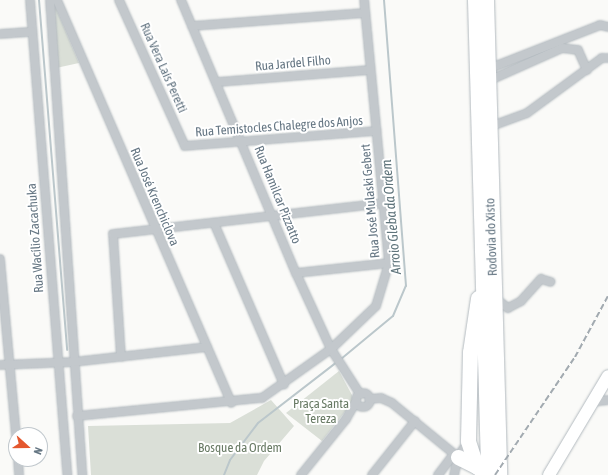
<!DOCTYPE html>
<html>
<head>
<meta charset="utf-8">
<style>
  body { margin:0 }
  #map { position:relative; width:608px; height:475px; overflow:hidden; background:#fafaf8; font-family:"Asap Condensed",sans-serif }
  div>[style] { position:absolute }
  .green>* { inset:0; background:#dadfd7 }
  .stream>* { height:2px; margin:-1px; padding:0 1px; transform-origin:1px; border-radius:1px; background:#bbc7cb }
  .roads { filter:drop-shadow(0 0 1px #b3babf) drop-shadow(0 0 1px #b3babf) }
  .street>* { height:8px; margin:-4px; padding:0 4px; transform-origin:4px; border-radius:4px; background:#c3c8cc }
  .street>.ring { margin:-4px; padding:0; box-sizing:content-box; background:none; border:8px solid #c3c8cc; border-radius:50% }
  .secondary>* { height:12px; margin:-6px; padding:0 6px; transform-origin:6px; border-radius:6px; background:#fff }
  .highway>* { height:15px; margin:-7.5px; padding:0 7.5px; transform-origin:7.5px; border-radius:7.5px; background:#fff }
  .rail>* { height:2px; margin-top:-1px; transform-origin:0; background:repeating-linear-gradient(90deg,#a2aab0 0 6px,transparent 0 9px) }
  span { translate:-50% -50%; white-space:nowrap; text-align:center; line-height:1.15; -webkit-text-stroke:4px #fff; paint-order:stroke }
  .street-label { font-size:13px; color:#657683 }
  .park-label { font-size:13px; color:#687a64 }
  .water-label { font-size:14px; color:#60757c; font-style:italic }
  .north { position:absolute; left:8px; top:427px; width:40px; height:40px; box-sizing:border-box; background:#fff; border:1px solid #c1c8cd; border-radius:50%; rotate:111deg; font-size:11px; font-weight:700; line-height:16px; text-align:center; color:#657683 }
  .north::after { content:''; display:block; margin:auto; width:14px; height:18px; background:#e4572e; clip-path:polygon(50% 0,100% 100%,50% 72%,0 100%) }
</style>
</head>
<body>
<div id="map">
  <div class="green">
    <div style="clip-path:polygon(55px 6px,79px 63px,56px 68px)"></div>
    <div style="clip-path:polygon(339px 371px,352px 395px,352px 403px,322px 441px,286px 413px)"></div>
    <div style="clip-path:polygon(271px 400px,294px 426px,264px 461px,257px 475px,91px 475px,88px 426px,230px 423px)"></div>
  </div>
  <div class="stream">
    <div style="left:39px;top:0;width:351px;rotate:85.4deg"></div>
    <div style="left:341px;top:359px;width:67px;rotate:-39.6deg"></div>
    <div style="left:393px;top:316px;width:33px;rotate:-67deg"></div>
    <div style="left:406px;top:286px;width:287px;rotate:-94.4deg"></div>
    <div style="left:224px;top:475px;width:16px;rotate:-68deg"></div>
    <div style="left:230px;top:460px;width:46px;rotate:-52.9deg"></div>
    <div style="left:258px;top:423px;width:100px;rotate:-37.7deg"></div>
  </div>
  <div class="roads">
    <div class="street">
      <div style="left:30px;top:0;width:476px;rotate:85.5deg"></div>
      <div style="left:50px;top:0;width:476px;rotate:86.1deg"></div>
      <div style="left:57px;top:0;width:439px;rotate:66.6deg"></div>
      <div style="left:119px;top:0;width:160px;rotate:65.7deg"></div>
      <div style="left:185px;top:146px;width:192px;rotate:-4.5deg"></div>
      <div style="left:181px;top:0;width:296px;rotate:67.2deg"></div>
      <div style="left:296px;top:273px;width:84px;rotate:65.3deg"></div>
      <div style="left:331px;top:349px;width:54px;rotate:57.2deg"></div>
      <div style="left:192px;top:26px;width:173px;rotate:-4.3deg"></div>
      <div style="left:0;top:34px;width:32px;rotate:-4deg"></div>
      <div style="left:488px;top:69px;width:120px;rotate:-21.4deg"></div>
      <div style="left:600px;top:25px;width:8px;rotate:14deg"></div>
      <div style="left:488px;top:81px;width:81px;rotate:-24deg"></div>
      <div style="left:562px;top:48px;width:16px;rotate:7deg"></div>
      <div style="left:578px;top:50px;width:22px;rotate:66deg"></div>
      <div style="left:218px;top:82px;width:152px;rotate:-4.5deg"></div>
      <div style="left:489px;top:127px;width:40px;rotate:-20.2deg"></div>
      <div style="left:527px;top:113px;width:93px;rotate:-36.3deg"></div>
      <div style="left:602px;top:58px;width:6px"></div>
      <div style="left:214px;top:223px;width:176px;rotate:66.6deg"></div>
      <div style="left:0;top:259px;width:177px;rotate:84.8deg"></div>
      <div style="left:296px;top:273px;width:94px;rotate:-6.1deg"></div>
      <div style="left:494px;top:297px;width:18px;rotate:38deg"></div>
      <div style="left:508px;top:308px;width:15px;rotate:-28deg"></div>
      <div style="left:521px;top:301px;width:30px;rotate:-48deg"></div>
      <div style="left:541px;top:279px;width:10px;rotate:17deg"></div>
      <div style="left:121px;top:357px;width:123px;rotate:-93.7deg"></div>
      <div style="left:113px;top:234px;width:272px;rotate:-6.5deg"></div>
      <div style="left:0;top:365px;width:73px;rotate:-2.4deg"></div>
      <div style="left:73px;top:362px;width:135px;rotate:-6.4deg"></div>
      <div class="ring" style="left:356px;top:393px;width:6px;height:6px"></div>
      <div style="left:369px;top:399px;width:12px;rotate:-5deg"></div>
      <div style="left:381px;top:398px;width:12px;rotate:24deg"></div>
      <div style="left:392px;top:403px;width:85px;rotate:39.3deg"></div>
      <div style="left:592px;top:402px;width:16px;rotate:-7deg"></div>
      <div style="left:77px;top:416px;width:186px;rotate:-5.6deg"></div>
      <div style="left:262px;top:398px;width:85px;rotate:-35.4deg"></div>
      <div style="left:331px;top:349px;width:62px;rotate:-43.7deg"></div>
      <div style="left:376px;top:306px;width:45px;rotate:-73.2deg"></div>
      <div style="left:389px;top:263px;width:264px;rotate:-95.4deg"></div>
      <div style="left:18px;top:459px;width:16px;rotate:86deg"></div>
      <div style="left:301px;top:475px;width:72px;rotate:-51.2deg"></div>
      <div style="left:346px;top:419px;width:20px;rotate:-60deg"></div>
      <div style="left:372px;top:475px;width:69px;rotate:-51.5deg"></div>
      <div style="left:438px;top:475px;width:26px;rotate:-53deg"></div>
      <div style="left:454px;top:475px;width:18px;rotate:-77deg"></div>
      <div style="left:458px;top:457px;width:19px;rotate:-58deg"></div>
    </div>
    <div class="secondary">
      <div style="left:549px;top:475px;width:115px;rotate:-59.2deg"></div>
    </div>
    <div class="highway">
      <div style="left:475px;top:0;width:475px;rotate:88.4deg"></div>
      <div style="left:486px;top:0;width:475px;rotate:88.4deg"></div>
      <div style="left:478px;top:298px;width:55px;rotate:98.4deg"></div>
      <div style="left:470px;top:352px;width:89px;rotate:91.3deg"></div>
      <div style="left:468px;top:441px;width:26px;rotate:72deg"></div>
      <div style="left:476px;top:466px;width:15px;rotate:37deg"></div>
      <div style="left:458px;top:457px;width:20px;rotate:27deg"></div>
    </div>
  </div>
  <div class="rail">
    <div style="left:495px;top:475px;width:143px;rotate:-55.9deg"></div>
    <div style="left:575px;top:357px;width:69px;rotate:-61.6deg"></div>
  </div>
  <div class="street-label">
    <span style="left:293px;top:64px;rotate:-5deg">Rua Jardel Filho</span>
    <span style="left:163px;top:68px;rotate:66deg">Rua Vera Laís Peretti</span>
    <span style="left:279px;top:127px;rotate:-4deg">Rua Temistocles Chalegre dos Anjos</span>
    <span style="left:277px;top:195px;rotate:68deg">Rua Hamilcar Pizzatto</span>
    <span style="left:154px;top:197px;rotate:67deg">Rua José Krenchiclova</span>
    <span style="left:371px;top:201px;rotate:-95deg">Rua José Mulaski Gebert</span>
    <span style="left:492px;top:237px;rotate:-92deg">Rodovia do Xisto</span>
    <span style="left:36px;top:238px;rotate:-94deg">Rua Wacílio Zacachuka</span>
  </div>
  <div class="park-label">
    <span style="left:321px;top:412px">Praça Santa<br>Tereza</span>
    <span style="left:240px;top:448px">Bosque da Ordem</span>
  </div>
  <div class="water-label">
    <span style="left:391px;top:217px;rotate:-95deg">Arroio Gleba da Ordem</span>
  </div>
  <div class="north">N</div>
</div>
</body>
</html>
